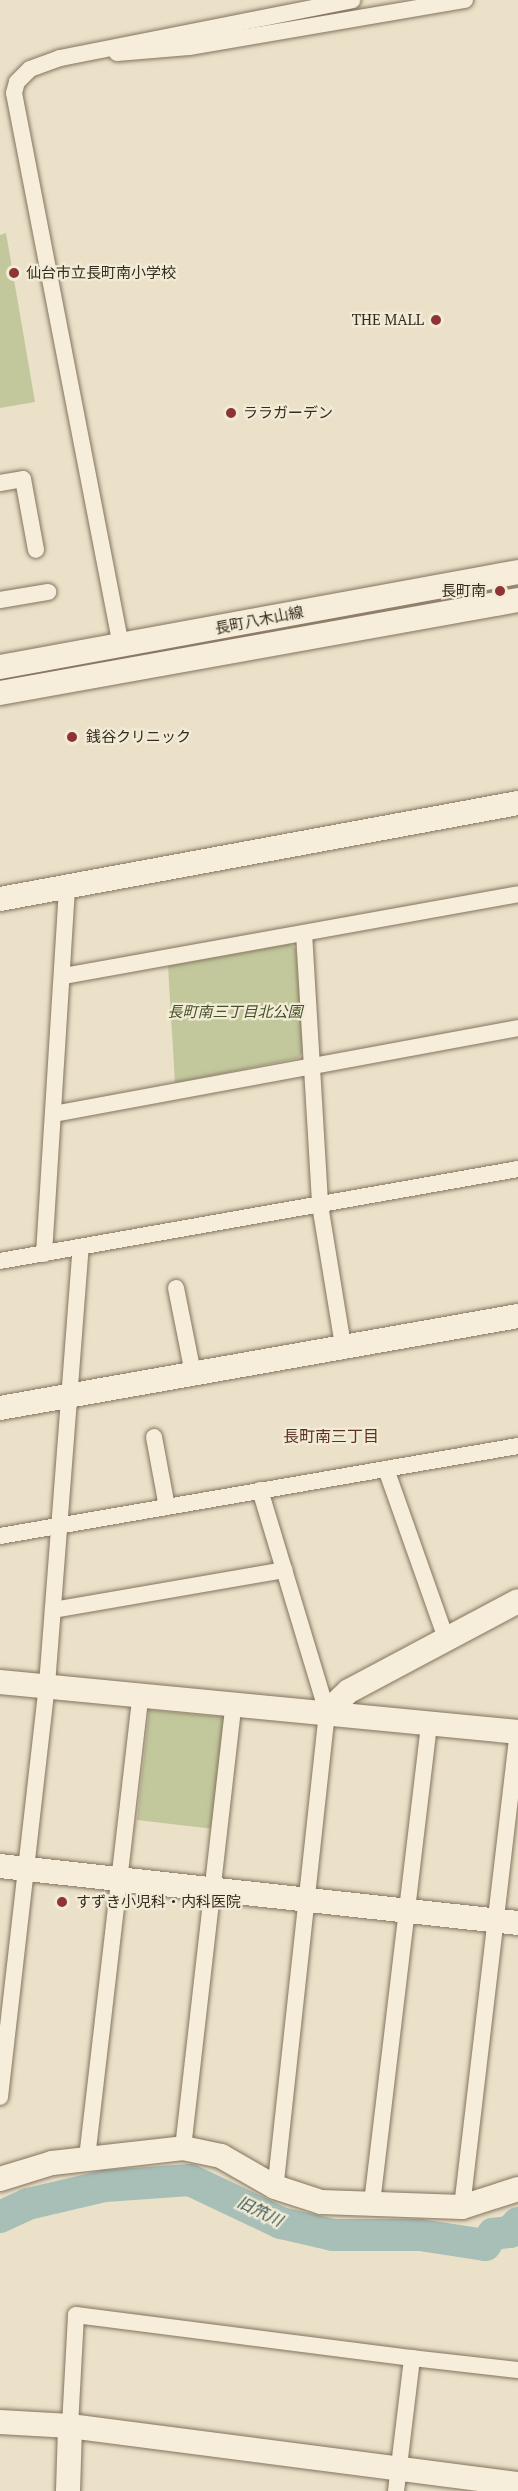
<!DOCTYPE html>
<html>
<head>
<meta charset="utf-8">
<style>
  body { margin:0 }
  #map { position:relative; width:518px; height:2491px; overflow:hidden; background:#eae1c8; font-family:"PT Serif","Noto Sans JP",serif }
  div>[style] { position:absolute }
  .green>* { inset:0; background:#c2c89c }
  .river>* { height:32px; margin:-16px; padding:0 16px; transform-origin:16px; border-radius:16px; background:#a8bfb8 }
  .roads { filter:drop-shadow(0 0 2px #84735e) drop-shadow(0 0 2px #84735e) }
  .street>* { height:16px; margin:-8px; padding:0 8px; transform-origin:8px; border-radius:8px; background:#f6eeda }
  .secondary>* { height:24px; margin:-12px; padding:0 12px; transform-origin:12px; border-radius:12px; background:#f6eeda }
  .dots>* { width:16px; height:16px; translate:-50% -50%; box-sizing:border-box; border:3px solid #f2ebd6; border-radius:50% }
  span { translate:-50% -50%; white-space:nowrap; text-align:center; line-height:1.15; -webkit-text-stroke:4.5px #f2ebd6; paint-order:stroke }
  .poi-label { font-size:15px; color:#362b21 }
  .left { translate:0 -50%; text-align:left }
  .right { translate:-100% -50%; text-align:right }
  .street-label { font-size:15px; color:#362b21 }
  .park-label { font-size:15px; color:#465129; font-style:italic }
  .neighbourhood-label { font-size:16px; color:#5f3124 }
  .water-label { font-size:16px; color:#315453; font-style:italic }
</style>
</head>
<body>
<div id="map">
  <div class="green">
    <div style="clip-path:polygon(6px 233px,35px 402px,0 408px,0 235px)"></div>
    <div style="clip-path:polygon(290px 944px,296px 949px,303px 1051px,299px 1058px,175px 1083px,168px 966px)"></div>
    <div style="clip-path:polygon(149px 1710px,224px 1717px,214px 1829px,137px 1820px)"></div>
  </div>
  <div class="river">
    <div style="left:0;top:2217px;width:31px;rotate:-25deg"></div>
    <div style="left:28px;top:2204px;width:79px;rotate:-13.2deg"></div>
    <div style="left:105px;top:2186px;width:85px;rotate:-4deg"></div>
    <div style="left:190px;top:2180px;width:101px;rotate:25.3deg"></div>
    <div style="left:281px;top:2223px;width:53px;rotate:13deg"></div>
    <div style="left:333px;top:2235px;width:87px"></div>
    <div style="left:420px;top:2235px;width:66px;rotate:8.7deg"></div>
    <div style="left:485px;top:2245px;width:14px;rotate:-54deg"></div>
    <div style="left:493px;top:2234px;width:17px;rotate:-7deg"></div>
    <div style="left:510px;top:2232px;width:12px;rotate:-48deg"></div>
  </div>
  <div class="roads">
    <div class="street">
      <div style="left:117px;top:53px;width:72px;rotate:-4.8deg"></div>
      <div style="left:189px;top:47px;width:280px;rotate:-9.7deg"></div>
      <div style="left:0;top:483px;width:23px;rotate:-10deg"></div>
      <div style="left:23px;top:479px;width:72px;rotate:79.6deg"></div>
      <div style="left:0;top:600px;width:49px;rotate:-9.5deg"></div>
      <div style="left:121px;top:646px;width:563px;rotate:-100.95deg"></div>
      <div style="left:14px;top:93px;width:11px;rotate:-75deg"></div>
      <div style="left:17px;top:82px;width:18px;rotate:-45deg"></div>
      <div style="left:30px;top:69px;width:32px;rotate:-20deg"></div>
      <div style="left:60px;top:58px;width:298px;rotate:-11.2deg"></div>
      <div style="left:304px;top:933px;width:272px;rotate:86.6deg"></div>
      <div style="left:320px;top:1205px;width:142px;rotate:80.7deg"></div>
      <div style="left:64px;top:976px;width:461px;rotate:-10.2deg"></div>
      <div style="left:54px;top:1114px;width:472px;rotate:-10.5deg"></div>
      <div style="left:44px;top:1254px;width:369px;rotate:-86.4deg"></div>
      <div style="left:0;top:1261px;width:526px;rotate:-10.07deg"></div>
      <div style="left:176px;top:1288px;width:87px;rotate:78.7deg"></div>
      <div style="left:154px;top:1437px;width:71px;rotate:79.5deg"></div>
      <div style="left:386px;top:1469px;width:179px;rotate:70.5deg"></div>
      <div style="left:260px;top:1490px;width:232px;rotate:73.2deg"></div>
      <div style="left:327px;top:1712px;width:478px;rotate:96.2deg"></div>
      <div style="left:0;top:1536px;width:526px;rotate:-9.86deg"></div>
      <div style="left:53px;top:1610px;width:235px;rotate:-9.8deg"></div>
      <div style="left:0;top:2097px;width:415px;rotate:-83.5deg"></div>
      <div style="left:47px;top:1685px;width:438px;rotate:-85.6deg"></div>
      <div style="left:183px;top:2148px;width:449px;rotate:-83.5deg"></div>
      <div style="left:87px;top:2158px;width:468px;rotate:-83.4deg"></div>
      <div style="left:372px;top:2203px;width:484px;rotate:-83.2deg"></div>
      <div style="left:462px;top:2207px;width:481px;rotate:-83.3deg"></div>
      <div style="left:70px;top:2426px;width:111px;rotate:-86.9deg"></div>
      <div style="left:76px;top:2315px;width:339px;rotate:7.3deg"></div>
      <div style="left:396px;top:2491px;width:134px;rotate:-83.1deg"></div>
      <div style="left:412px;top:2358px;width:107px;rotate:6.5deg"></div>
    </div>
    <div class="secondary">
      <div style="left:0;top:667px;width:527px;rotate:-10.39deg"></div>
      <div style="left:0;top:693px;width:526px;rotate:-10.18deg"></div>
      <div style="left:0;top:899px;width:527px;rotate:-10.5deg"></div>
      <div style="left:0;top:1408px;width:526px;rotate:-10.07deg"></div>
      <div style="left:0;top:1682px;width:520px;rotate:5.51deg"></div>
      <div style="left:327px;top:1712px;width:30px;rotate:-44deg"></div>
      <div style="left:349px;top:1691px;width:191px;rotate:-28deg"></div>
      <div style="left:0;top:1866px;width:521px;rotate:6.28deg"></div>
      <div style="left:0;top:2179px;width:54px;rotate:-17.1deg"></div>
      <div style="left:52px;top:2163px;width:132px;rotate:-6.5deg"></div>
      <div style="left:183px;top:2148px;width:39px;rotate:12deg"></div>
      <div style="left:221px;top:2156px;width:62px;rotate:29.9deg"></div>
      <div style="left:275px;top:2187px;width:48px;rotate:18.1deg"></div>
      <div style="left:321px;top:2202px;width:141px;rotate:2deg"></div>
      <div style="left:462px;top:2207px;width:59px;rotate:-17.8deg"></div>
      <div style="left:0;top:2422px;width:70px;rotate:3.3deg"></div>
      <div style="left:70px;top:2426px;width:452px;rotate:7.4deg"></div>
      <div style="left:68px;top:2491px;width:65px;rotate:-88.2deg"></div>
    </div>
  </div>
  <div class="dots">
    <div style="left:14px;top:273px;background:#8e3534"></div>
    <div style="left:436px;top:320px;background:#8e3534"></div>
    <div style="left:231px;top:413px;background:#8e3534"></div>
    <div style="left:500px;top:591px;background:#8e3534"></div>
    <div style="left:72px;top:737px;background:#8e3534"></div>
    <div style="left:62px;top:1902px;background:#8e3534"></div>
  </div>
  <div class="poi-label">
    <span class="left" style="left:26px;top:273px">仙台市立長町南小学校</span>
    <span class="right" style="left:424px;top:320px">THE MALL</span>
    <span class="left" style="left:243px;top:413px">ララガーデン</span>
    <span class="right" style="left:486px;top:591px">長町南</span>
    <span class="left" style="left:86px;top:737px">銭谷クリニック</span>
    <span class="left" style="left:76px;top:1902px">すずき小児科・内科医院</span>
  </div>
  <div class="street-label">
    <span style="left:259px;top:620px;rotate:-11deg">長町八木山線</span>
  </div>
  <div class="park-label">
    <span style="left:235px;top:1012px">長町南三丁目北公園</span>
  </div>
  <div class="neighbourhood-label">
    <span style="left:331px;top:1436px">長町南三丁目</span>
  </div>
  <div class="water-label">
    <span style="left:260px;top:2211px;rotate:26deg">旧笊川</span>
  </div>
</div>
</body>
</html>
